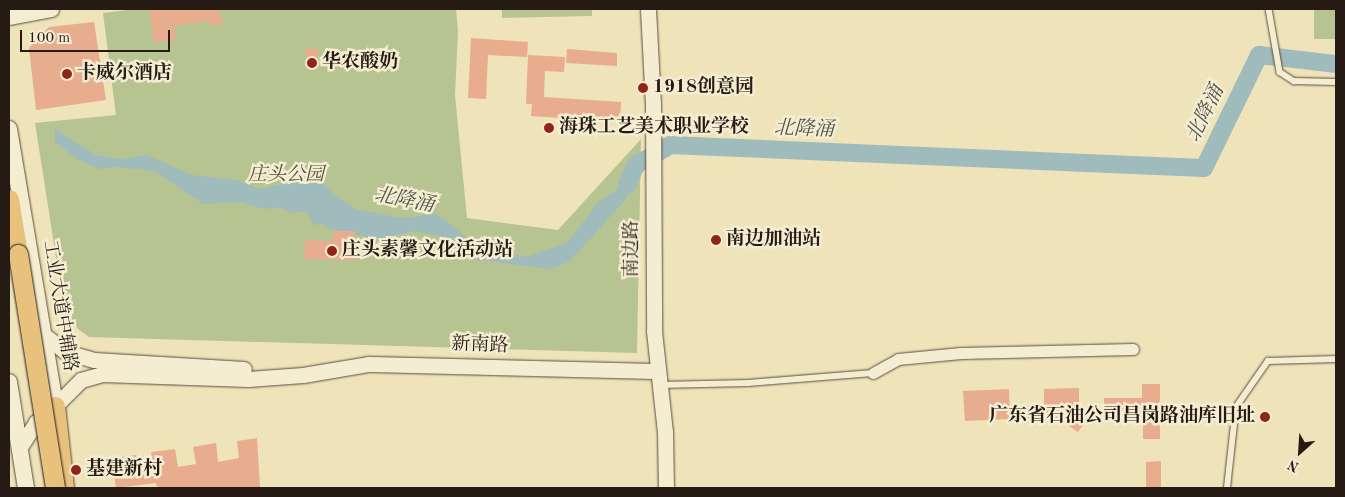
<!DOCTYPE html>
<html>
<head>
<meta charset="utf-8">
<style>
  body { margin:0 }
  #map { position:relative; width:1345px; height:497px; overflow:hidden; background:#efe3b9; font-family:"Old Standard TT","Noto Serif SC",serif }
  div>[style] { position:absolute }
  .green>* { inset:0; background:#b6c492 }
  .water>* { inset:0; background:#9fbbbb }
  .river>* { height:18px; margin:-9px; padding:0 9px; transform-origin:9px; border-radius:9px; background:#9fbbbb }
  .building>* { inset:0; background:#e8ac8e }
  .roads { filter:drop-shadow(0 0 1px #584d3d) drop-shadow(0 0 1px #584d3d) }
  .service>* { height:5.5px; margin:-2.75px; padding:0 2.75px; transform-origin:2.75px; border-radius:2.75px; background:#f5edd2 }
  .minor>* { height:11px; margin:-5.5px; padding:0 5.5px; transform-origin:5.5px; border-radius:5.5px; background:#f5edd2 }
  .tertiary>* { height:15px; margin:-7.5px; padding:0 7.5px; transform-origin:7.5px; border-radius:7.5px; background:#f5edd2 }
  .secondary>* { height:16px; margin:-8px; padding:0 8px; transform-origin:8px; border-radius:8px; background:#f5edd2 }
  .primary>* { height:19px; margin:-9.5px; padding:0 9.5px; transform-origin:9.5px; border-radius:9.5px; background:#e8c27c }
  .bridges { filter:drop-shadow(0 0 1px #261b14) drop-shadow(0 0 1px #261b14) }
  .primary-bridge>* { height:19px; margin:-9.5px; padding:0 9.5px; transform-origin:9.5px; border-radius:9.5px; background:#e8c27c }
  .dots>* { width:14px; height:14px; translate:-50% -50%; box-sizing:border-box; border:2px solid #f5edd2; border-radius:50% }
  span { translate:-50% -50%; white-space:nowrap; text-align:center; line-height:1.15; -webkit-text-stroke:5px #f5edd2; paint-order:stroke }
  .poi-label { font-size:19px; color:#261b14; font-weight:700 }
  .left { translate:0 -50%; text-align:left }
  .right { translate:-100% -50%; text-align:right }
  .park-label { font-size:19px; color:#514e3a; font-style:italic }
  .street-label { font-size:19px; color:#261b14 }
  .water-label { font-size:20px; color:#50534e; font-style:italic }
  .frame { position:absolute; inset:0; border:10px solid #261b14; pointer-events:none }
  .north { position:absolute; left:1275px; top:427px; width:50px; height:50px; -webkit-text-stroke:4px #f5edd2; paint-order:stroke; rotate:206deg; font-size:14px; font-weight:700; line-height:20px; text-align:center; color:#261b14 }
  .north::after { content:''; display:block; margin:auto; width:18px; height:22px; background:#261b14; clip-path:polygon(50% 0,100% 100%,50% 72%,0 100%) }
  .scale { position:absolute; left:20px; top:30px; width:150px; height:22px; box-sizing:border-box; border:2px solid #261b14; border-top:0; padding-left:6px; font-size:15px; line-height:18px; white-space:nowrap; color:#261b14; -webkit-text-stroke:4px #f5edd2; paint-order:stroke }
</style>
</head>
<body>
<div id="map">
  <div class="green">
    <div style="clip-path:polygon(136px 9px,456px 9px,458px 31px,455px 95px,467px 218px,558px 230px,641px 139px,637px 353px,89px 337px,78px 329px,69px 316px,56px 257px,35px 123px,116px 115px,103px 13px)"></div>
    <div style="clip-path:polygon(502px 9px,592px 9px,592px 16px,502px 18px)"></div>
    <div style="clip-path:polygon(1314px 9px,1336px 9px,1336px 39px,1314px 39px)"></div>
  </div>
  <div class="water">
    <div style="clip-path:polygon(55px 129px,96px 155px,121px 159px,147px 155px,192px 175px,236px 180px,259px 189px,317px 178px,340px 199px,358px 210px,401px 218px,435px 214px,447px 221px,476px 246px,527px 257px,568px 242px,598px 202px,624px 185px,636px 165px,637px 168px,626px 199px,583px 247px,568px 262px,551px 269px,540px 268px,474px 259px,438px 236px,415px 231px,378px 239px,328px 229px,323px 224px,314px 225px,306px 211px,290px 213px,279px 207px,264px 209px,240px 202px,203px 204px,154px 171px,117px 167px,99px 169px,77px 159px,55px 142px)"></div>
  </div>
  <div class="river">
    <div style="left:627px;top:185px;width:22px;rotate:-66deg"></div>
    <div style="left:636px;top:165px;width:39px;rotate:-30deg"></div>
    <div style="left:670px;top:145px;width:534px;rotate:2.47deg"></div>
    <div style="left:1204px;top:168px;width:126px;rotate:-64deg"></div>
    <div style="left:1259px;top:55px;width:78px;rotate:6.7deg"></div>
  </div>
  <div class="building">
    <div style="clip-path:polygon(149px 9px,218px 9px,224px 24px,210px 26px,209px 21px,174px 26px,176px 40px,154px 43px)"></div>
    <div style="clip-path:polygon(94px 22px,106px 100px,36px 110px,29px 48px,49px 27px)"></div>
    <div style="clip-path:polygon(471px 38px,528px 42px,527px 57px,488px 55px,486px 99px,468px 98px)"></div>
    <div style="clip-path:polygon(317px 48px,319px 66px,308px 68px,305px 49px)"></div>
    <div style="clip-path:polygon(567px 49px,617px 53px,617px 66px,566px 63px)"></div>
    <div style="clip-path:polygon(528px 55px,565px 57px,564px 72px,545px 71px,544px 97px,621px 102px,620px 122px,531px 116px,532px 104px,526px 104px)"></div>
    <div style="clip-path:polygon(333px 231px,355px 231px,355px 243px,359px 243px,358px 261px,304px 259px,305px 240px,333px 241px)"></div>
    <div style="clip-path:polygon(1142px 384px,1160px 384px,1160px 439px,1143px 439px,1143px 418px,1104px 418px,1104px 398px,1142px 398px)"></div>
    <div style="clip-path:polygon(1079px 388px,1079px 410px,1089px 417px,1078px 432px,1057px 418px,1028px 419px,1028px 406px,1044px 406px,1044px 389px)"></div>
    <div style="clip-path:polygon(1009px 389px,1010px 419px,965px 421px,963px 391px)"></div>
    <div style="clip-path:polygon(257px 438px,260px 487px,157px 488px,156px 483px,116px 488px,113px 470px,110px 470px,108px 459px,136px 455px,138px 472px,154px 469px,151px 452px,175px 449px,178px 467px,196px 464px,193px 447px,216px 443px,218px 462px,239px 458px,237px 441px)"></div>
    <div style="clip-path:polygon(1161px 461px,1161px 488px,1146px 488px,1146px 462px)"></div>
  </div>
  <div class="roads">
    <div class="service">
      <div style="left:1269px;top:9px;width:64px;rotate:80.1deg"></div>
      <div style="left:1280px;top:72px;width:17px;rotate:33deg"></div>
      <div style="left:1294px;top:81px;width:42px;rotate:1.4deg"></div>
      <div style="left:660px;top:385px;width:88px;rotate:-1.3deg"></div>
      <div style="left:748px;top:383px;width:125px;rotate:-4.6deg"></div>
      <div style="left:1227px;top:488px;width:81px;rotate:-83.7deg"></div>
      <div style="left:1236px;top:407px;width:56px;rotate:-55.2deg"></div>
      <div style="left:1268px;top:361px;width:68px;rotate:-1.7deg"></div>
    </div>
    <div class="minor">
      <div style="left:873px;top:373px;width:29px;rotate:-29deg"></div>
      <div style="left:898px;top:359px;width:63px;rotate:-5.4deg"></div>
      <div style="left:961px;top:353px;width:172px;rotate:-1.3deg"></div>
    </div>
    <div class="tertiary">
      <div style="left:648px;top:9px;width:96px;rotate:87deg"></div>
      <div style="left:653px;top:105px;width:226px;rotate:89.7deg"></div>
      <div style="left:654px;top:331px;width:102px;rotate:83.8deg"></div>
      <div style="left:665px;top:432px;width:56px;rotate:89deg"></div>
      <div style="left:9px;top:17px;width:43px;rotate:-10.8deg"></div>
      <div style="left:44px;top:335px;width:28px;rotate:38deg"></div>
      <div style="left:66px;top:352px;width:29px;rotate:16deg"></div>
      <div style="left:94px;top:360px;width:150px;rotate:3.4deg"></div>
      <div style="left:55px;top:406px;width:37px;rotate:-45deg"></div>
      <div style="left:81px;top:380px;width:22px;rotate:-16deg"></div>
      <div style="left:102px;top:374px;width:146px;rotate:2deg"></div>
      <div style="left:248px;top:379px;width:55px;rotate:-4.2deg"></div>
      <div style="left:303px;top:375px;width:67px;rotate:-9.5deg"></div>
      <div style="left:369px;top:364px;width:288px;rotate:1.4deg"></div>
      <div style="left:20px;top:447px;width:30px;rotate:-57deg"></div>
      <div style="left:36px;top:422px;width:12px"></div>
      <div style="left:48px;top:422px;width:6px;rotate:59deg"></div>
    </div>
    <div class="secondary">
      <div style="left:9px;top:129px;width:292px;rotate:80.5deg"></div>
      <div style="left:9px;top:382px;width:107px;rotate:80.9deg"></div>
    </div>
    <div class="primary">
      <div style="left:9px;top:199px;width:56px;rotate:80.7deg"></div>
      <div style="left:55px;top:406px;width:82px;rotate:83.7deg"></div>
    </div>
  </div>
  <div class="bridges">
    <div class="primary-bridge">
      <div style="left:18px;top:254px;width:237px;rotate:81deg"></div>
    </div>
  </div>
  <div class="dots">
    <div style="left:312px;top:63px;background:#8f2418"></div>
    <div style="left:67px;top:74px;background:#8f2418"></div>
    <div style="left:643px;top:88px;background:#8f2418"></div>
    <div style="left:549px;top:128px;background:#8f2418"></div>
    <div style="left:716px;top:240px;background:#8f2418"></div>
    <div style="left:332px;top:251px;background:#8f2418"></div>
    <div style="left:1265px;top:417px;background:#8f2418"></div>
    <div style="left:76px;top:470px;background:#8f2418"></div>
  </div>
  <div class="poi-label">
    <span class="left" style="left:322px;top:63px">华农酸奶</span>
    <span class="left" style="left:77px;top:74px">卡威尔酒店</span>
    <span class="left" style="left:653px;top:88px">1918创意园</span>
    <span class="left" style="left:559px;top:128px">海珠工艺美术职业学校</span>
    <span class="left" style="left:726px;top:240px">南边加油站</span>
    <span class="left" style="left:342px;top:251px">庄头素馨文化活动站</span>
    <span class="right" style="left:1255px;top:417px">广东省石油公司昌岗路油库旧址</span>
    <span class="left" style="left:86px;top:470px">基建新村</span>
  </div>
  <div class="park-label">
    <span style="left:286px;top:176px">庄头公园</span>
  </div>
  <div class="street-label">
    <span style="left:633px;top:249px;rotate:-90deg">南边路</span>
    <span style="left:59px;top:306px;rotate:81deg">工业大道中辅路</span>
    <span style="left:480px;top:346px;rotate:2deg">新南路</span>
  </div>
  <div class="water-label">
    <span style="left:1206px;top:114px;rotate:-64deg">北降涌</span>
    <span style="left:804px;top:130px;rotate:2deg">北降涌</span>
    <span style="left:404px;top:201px;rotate:11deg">北降涌</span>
  </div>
  <div class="frame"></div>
  <div class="north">N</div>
  <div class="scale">100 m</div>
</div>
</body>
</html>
